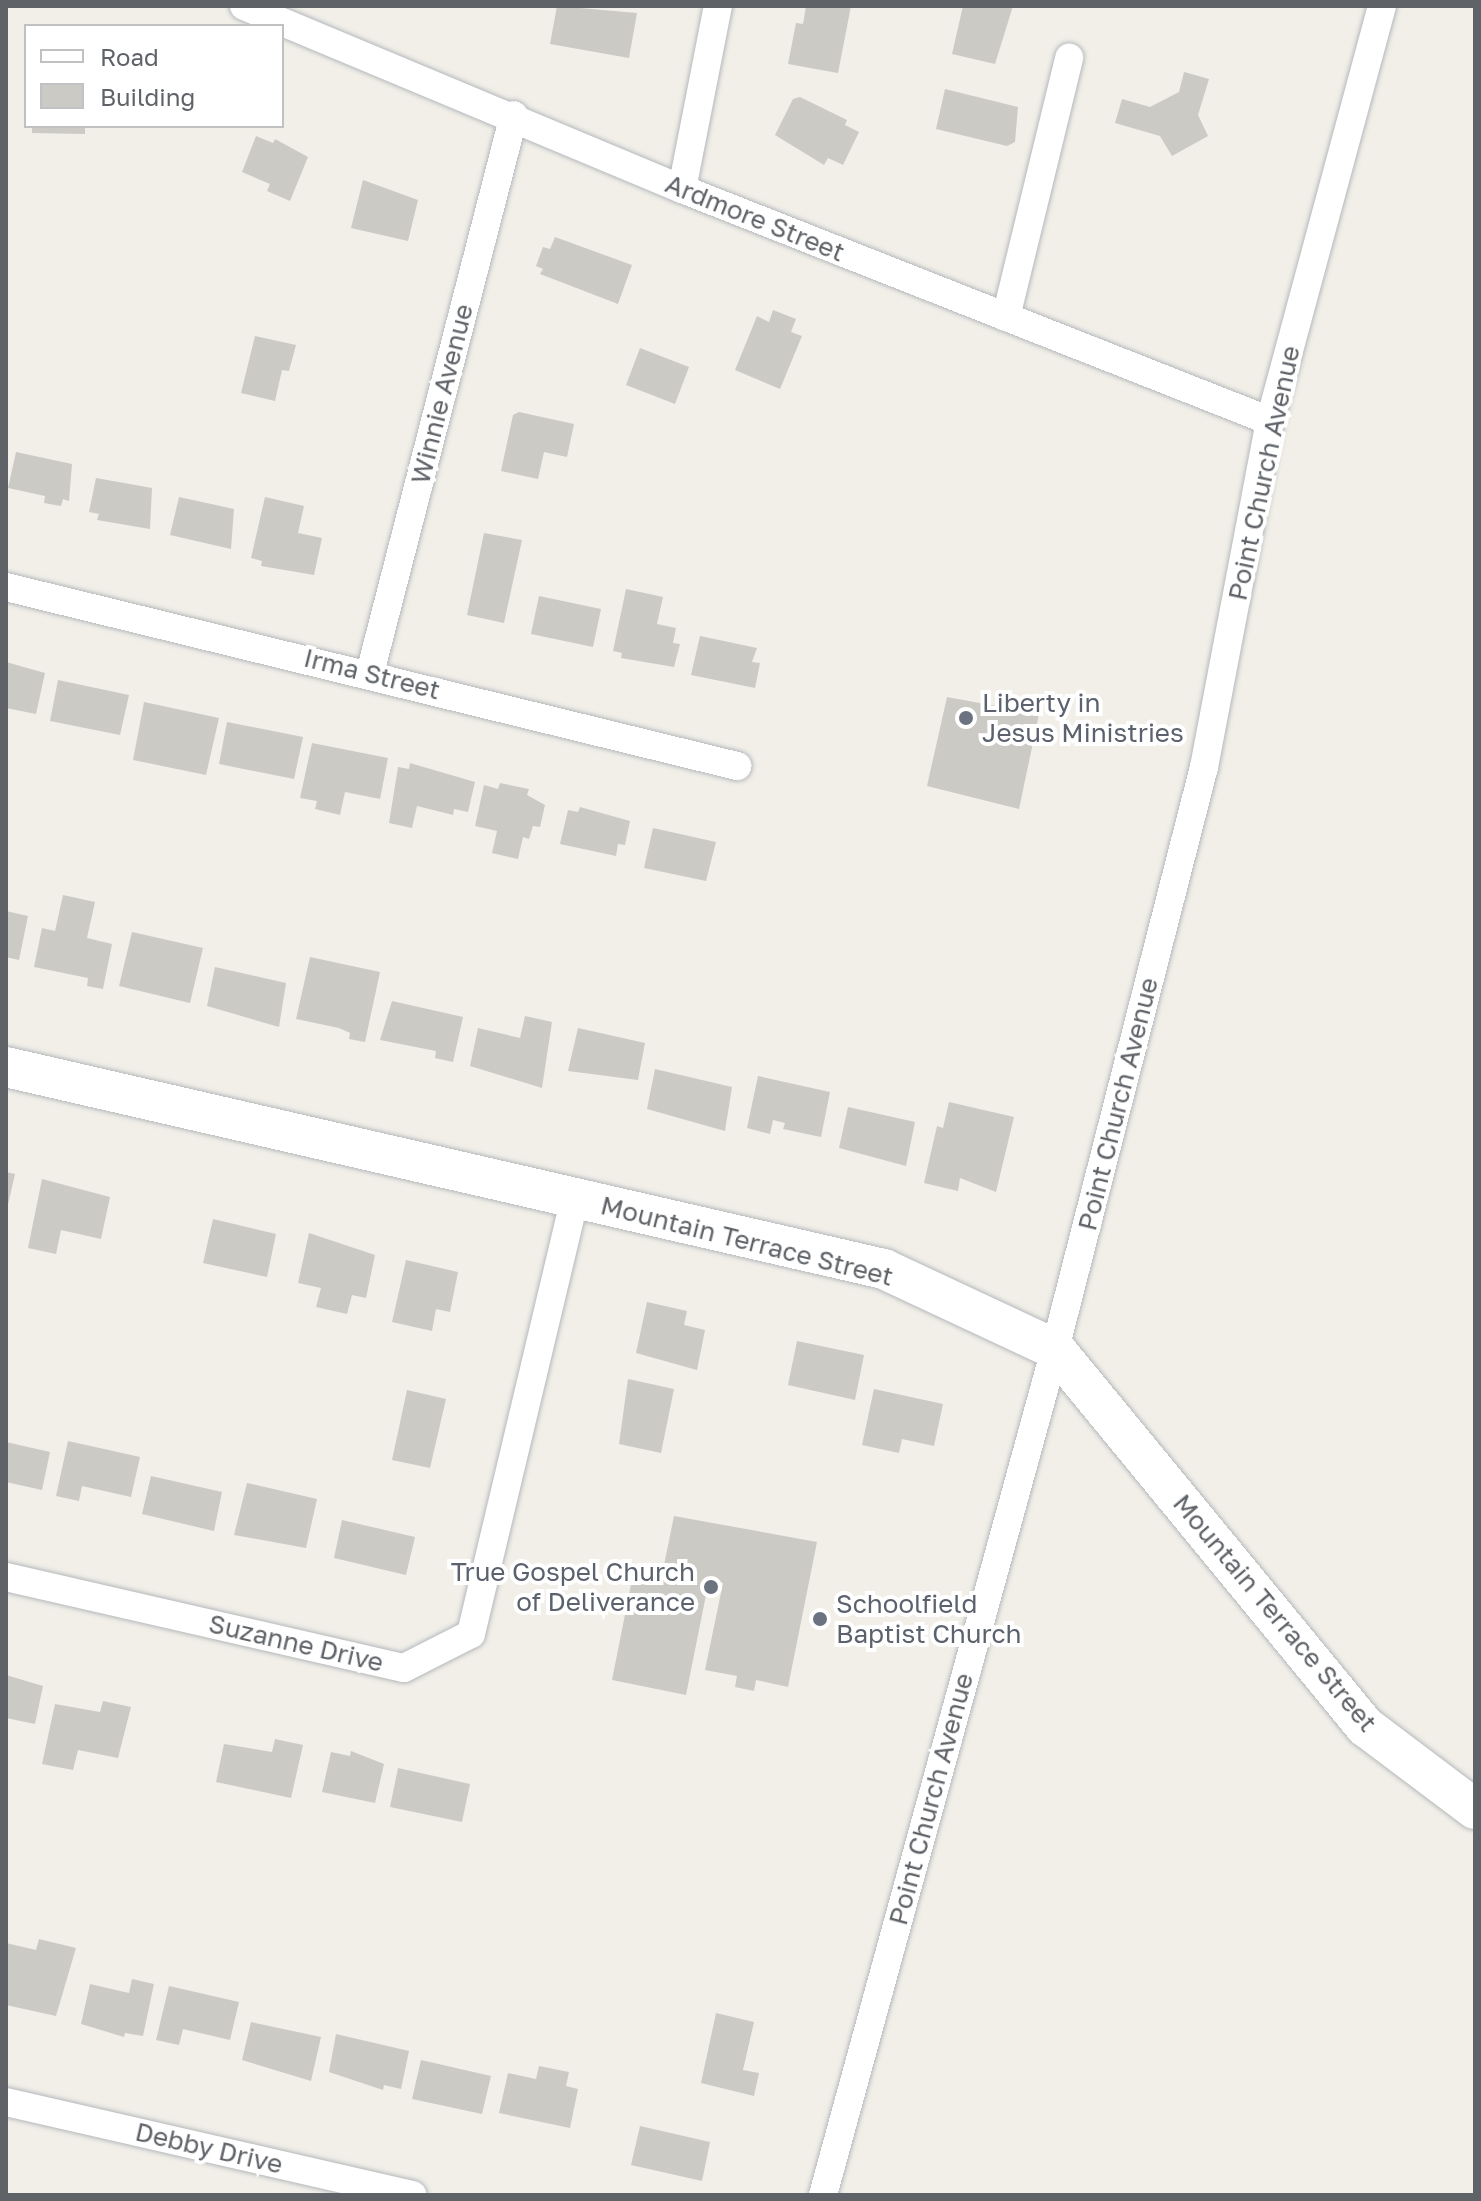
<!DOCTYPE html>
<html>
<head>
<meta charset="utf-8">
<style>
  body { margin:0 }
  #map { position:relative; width:1481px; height:2201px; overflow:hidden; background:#f1efe8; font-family:"Golos Text",sans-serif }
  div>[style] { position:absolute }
  .building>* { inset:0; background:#cccac5 }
  .roads { filter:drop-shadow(0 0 2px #b5b8bc) drop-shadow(0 0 2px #b5b8bc) }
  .street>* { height:28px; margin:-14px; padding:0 14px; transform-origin:14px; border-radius:14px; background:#fff }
  .secondary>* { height:40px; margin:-20px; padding:0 20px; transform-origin:20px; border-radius:20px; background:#fff }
  .dots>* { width:22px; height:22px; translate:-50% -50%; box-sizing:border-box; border:4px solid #fff; border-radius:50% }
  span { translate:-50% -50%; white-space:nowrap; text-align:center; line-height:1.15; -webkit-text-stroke:8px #fff; paint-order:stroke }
  .street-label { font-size:26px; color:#5f6368 }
  .worship-label { font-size:26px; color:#5b616d }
  .left { translate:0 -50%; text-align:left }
  .right { translate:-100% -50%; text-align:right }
  .frame { position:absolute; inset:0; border:8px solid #5f6368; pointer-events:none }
  .legend { position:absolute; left:24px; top:24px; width:260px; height:104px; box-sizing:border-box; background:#fff; border:2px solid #bfc1c3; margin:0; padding:10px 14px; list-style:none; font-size:24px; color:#5f6368 }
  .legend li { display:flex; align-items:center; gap:16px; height:40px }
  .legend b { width:40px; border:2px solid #bfc1c3 }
</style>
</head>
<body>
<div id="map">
  <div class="building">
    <div style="clip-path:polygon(557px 6px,637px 13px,629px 58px,550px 44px)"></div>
    <div style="clip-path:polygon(806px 6px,851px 6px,838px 73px,788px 64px,796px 23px,803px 24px)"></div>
    <div style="clip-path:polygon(963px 6px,1013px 6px,995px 64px,952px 54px)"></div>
    <div style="clip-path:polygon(1184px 72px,1209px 79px,1198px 115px,1208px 136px,1172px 156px,1160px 136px,1115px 123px,1122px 99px,1150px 107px,1179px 92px)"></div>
    <div style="clip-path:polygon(945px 89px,1018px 107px,1015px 142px,1007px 146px,936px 129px)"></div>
    <div style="clip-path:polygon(800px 97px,847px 120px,845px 125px,859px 132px,843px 165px,828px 158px,824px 165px,775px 135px,793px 99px)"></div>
    <div style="clip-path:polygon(32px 126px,85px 126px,85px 134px,32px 133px)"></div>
    <div style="clip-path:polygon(256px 136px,273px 143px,275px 139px,308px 157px,290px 201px,267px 191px,270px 184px,242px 172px)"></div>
    <div style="clip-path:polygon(363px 180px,418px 200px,408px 241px,351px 228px)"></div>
    <div style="clip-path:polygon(555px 237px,632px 265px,618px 304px,540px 274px,543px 269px,536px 266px,543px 247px,550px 249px)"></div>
    <div style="clip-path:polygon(773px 310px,796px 319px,791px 332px,802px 336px,780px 389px,735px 370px,757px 316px,769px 322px)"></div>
    <div style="clip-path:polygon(255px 336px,296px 345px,289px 371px,282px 370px,275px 401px,241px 393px)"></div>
    <div style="clip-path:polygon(640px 348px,689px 367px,675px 404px,626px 385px)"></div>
    <div style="clip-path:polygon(519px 412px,574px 424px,567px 457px,544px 452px,538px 479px,501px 471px,513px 415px)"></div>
    <div style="clip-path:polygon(16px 452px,72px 464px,69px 501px,63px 499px,61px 506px,44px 503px,45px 496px,8px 488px)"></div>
    <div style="clip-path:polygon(96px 478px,152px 488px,150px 529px,97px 520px,99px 514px,89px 512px)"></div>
    <div style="clip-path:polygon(179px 497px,234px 509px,231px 549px,170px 535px)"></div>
    <div style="clip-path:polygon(265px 497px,304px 506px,298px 533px,322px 538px,314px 575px,261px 566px,262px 561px,251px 558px)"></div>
    <div style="clip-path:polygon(484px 533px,522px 540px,504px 623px,467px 615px)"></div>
    <div style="clip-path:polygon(626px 589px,663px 597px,657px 624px,676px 628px,673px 643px,680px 644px,674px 667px,621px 658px,622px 653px,613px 651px)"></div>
    <div style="clip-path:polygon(539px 596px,601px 609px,593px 647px,531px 634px)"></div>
    <div style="clip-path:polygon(700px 636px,757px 648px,752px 662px,760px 663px,755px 688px,691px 675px)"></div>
    <div style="clip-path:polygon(6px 662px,45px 673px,36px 714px,6px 708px)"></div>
    <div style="clip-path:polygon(58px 680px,129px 695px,120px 735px,50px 721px)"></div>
    <div style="clip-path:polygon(947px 697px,1039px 714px,1019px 809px,927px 786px)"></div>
    <div style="clip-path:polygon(144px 702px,219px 718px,206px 775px,133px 760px)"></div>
    <div style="clip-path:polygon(227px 722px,303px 737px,294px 779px,219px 764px)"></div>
    <div style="clip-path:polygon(312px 743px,388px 758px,380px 799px,345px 792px,340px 815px,315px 809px,317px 801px,300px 798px)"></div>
    <div style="clip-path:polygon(410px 763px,475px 782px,468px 812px,454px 809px,453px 815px,417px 806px,412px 828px,389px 823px,398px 767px,409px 769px)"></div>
    <div style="clip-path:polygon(500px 783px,529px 789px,527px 795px,545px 805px,540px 827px,533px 826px,529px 839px,523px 837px,518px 859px,492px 853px,497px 831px,475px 826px,484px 785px,498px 789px)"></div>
    <div style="clip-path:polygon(580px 807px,630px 821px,625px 845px,618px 844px,616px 856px,560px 844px,568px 810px,578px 812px)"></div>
    <div style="clip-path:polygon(653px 828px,716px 842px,706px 881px,644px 868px)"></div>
    <div style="clip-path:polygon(63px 895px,95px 902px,87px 938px,112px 944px,103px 989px,87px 986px,88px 978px,34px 967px,42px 928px,55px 931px)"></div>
    <div style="clip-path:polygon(6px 911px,28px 916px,19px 960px,6px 957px)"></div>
    <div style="clip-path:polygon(132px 932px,203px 948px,190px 1003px,119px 986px)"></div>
    <div style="clip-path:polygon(310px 957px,380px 972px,365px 1042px,349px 1039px,350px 1033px,339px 1028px,296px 1019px)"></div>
    <div style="clip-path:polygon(215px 967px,286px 983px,279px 1027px,207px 1006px)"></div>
    <div style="clip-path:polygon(392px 1001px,463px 1017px,453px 1062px,435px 1058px,436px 1051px,380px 1040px)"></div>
    <div style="clip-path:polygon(525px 1016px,552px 1022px,542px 1088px,470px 1066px,478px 1028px,520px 1038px)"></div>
    <div style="clip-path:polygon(578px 1028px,645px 1043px,638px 1080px,568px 1071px)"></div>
    <div style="clip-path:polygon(655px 1069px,732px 1087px,725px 1131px,647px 1109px)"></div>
    <div style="clip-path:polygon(758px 1076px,830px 1092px,821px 1137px,783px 1129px,785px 1123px,773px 1120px,770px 1134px,747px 1128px)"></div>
    <div style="clip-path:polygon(949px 1102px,1014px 1117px,996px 1192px,960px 1178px,958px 1191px,924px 1183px,937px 1126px,943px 1128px)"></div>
    <div style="clip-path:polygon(848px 1107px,915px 1122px,906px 1166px,839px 1148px)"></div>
    <div style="clip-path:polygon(6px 1172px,15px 1174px,7px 1209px,6px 1209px)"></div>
    <div style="clip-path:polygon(42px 1179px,110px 1197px,101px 1239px,61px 1230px,56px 1254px,28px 1248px)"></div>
    <div style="clip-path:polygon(213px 1219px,276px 1234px,267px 1277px,203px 1263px)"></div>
    <div style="clip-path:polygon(309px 1233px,375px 1255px,366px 1298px,352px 1295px,347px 1314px,316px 1307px,321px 1288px,298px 1283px)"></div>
    <div style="clip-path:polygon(406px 1260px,458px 1272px,450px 1312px,436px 1309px,432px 1331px,392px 1322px)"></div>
    <div style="clip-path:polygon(647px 1302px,687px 1311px,684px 1325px,705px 1330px,697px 1370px,636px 1353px)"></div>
    <div style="clip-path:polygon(797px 1341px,864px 1355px,855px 1400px,788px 1385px)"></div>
    <div style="clip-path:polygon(628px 1379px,674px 1389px,661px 1453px,619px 1444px)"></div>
    <div style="clip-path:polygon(874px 1389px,943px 1404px,934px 1446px,902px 1439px,899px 1453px,862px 1445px)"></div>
    <div style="clip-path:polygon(407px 1390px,446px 1399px,430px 1468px,392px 1460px)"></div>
    <div style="clip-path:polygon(68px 1441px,140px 1457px,131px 1497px,82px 1486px,79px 1501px,56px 1496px)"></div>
    <div style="clip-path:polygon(6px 1442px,50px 1452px,42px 1490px,6px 1482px)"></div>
    <div style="clip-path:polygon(151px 1476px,222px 1492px,214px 1531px,142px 1514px)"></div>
    <div style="clip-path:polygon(247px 1483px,317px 1499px,306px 1548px,234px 1535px)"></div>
    <div style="clip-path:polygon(674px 1516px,817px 1542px,788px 1687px,756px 1680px,754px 1691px,735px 1687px,737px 1676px,705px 1670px,723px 1583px,709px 1580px,686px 1695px,612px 1680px,635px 1564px,663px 1570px)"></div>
    <div style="clip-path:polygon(342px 1520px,415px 1537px,406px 1575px,334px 1558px)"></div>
    <div style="clip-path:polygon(6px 1675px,43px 1686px,35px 1724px,6px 1718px)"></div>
    <div style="clip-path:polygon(103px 1701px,131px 1707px,118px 1758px,78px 1750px,73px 1770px,42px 1764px,55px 1704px,100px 1712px)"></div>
    <div style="clip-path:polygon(275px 1739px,303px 1745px,291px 1798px,216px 1782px,224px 1744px,272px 1752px)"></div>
    <div style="clip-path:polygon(351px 1751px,384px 1764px,375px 1803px,322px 1792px,331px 1752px,350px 1756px)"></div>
    <div style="clip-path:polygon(398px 1768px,470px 1784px,462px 1822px,390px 1807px)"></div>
    <div style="clip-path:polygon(39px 1939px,76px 1948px,56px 2016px,6px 2005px,6px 1943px,36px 1950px)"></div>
    <div style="clip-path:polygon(132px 1979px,154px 1984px,143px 2036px,125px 2033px,124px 2037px,81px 2024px,90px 1984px,129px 1993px)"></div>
    <div style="clip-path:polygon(169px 1986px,239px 2002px,230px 2040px,183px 2029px,179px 2045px,156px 2040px)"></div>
    <div style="clip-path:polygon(716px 2013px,754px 2022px,743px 2070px,759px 2073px,754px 2096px,701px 2083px)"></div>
    <div style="clip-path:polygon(251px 2022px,321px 2037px,311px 2081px,242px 2060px)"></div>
    <div style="clip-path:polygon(336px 2034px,409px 2051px,401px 2089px,384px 2085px,383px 2090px,329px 2072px)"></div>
    <div style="clip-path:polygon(421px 2060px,491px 2076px,482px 2114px,412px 2099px)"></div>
    <div style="clip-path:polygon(539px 2066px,569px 2072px,566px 2086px,578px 2089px,570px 2128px,499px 2113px,508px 2073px,536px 2079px)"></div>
    <div style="clip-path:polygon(640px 2126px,710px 2142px,702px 2181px,631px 2165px)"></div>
  </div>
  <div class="roads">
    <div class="street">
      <div style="left:244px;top:6px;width:475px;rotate:22.7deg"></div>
      <div style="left:682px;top:189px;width:632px;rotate:21.53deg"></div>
      <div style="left:682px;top:189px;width:187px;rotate:-78.9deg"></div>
      <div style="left:1006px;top:317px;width:267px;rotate:-76.3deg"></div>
      <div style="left:6px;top:587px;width:753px;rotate:13.76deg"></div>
      <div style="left:370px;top:673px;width:576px;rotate:-75.53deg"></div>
      <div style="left:6px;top:1577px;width:408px;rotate:12.9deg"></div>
      <div style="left:404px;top:1668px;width:75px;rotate:-26.9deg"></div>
      <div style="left:471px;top:1634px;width:447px;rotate:-76.6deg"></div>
      <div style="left:6px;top:2102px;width:417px;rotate:12.9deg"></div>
      <div style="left:823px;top:2195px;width:877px;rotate:-74.66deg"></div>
      <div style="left:1055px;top:1349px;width:601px;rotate:-75.64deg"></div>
      <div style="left:1204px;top:767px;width:352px;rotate:-79.2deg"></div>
      <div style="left:1270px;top:421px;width:430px;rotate:-74.9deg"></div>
    </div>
    <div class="secondary">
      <div style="left:6px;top:1067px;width:901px;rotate:12.96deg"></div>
      <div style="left:884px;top:1269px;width:189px;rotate:25.1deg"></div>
      <div style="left:1055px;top:1349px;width:489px;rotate:50.6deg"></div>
      <div style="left:1366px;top:1727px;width:136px;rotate:37deg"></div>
    </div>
  </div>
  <div class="dots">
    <div style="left:966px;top:718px;background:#6b7280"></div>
    <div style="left:711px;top:1587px;background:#6b7280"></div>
    <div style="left:820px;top:1619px;background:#6b7280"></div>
  </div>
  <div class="street-label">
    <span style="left:755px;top:218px;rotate:22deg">Ardmore Street</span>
    <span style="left:442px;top:394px;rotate:-76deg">Winnie Avenue</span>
    <span style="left:1264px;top:473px;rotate:-78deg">Point Church Avenue</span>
    <span style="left:372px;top:674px;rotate:14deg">Irma Street</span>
    <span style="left:1118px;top:1104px;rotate:-76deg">Point Church Avenue</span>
    <span style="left:747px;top:1241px;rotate:14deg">Mountain Terrace Street</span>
    <span style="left:1275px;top:1613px;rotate:50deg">Mountain Terrace Street</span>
    <span style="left:296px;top:1643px;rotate:13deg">Suzanne Drive</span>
    <span style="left:931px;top:1799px;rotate:-75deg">Point Church Avenue</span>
    <span style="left:209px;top:2148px;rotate:13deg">Debby Drive</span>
  </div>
  <div class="worship-label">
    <span class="left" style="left:982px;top:718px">Liberty in<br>Jesus Ministries</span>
    <span class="right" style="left:695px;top:1587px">True Gospel Church<br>of Deliverance</span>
    <span class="left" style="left:836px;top:1619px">Schoolfield<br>Baptist Church</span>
  </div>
  <div class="frame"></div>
  <ul class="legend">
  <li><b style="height:10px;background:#fff"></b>Road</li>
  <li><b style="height:22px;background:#cccac5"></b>Building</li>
  </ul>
</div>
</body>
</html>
